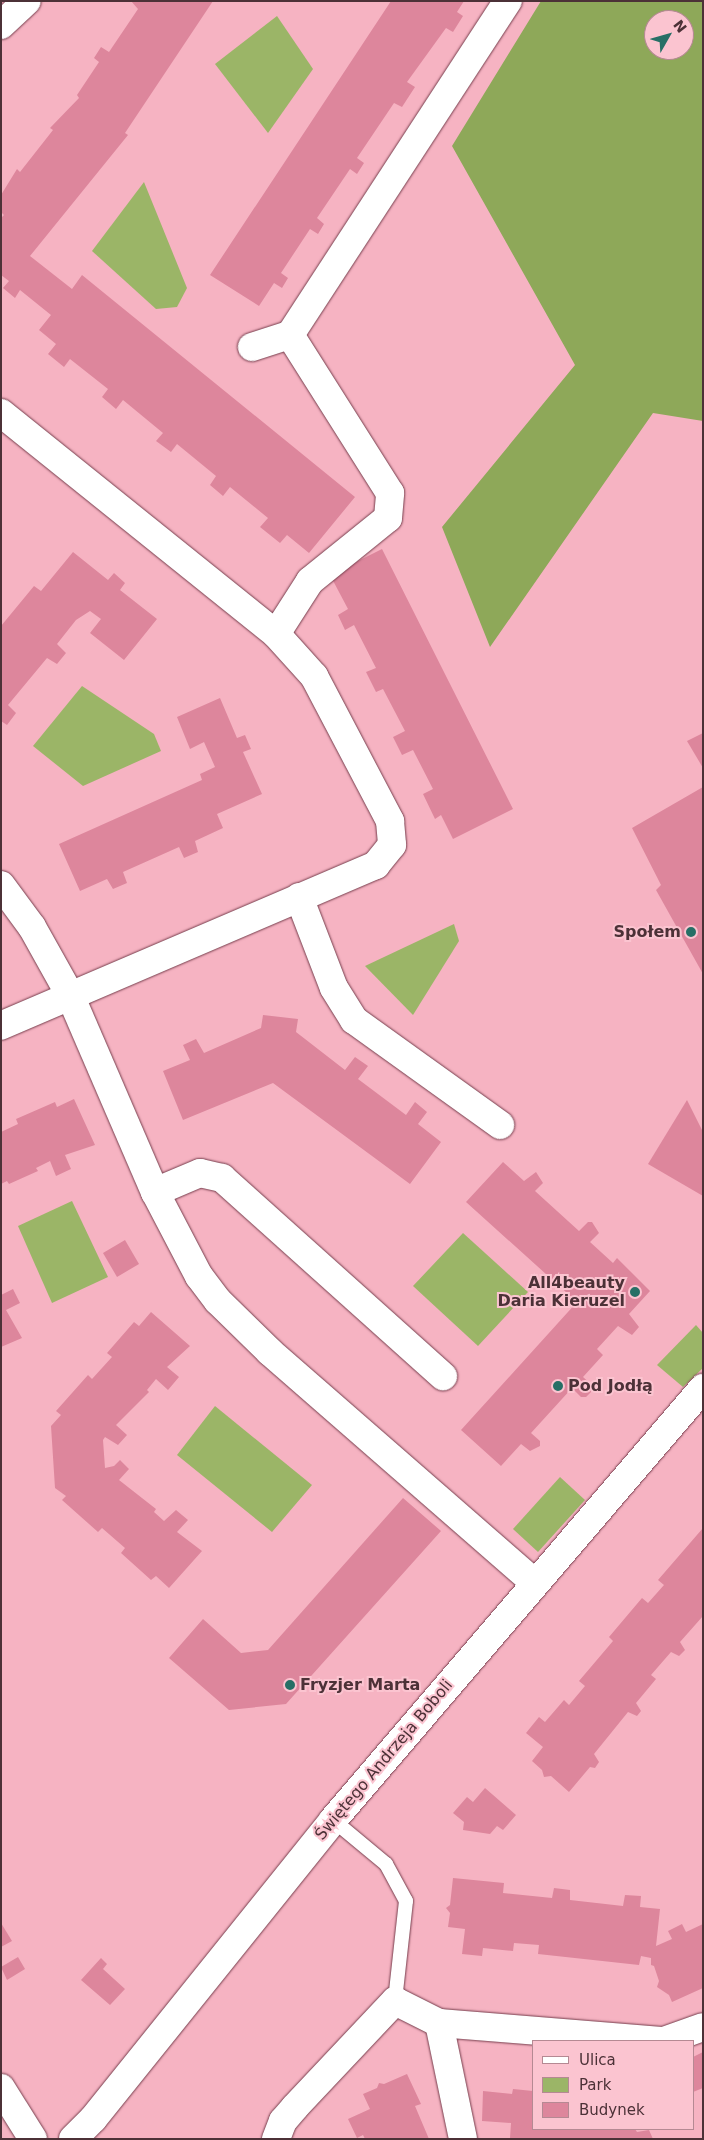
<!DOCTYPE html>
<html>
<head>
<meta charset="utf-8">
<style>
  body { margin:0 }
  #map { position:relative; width:704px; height:2140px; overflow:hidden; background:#f6b3c2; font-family:"DejaVu Sans",sans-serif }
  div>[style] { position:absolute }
  .green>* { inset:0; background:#9bb567 }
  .forest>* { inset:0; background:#8ea859 }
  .building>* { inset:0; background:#dd869c }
  .roads { filter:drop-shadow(0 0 1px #763e4d) drop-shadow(0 0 1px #763e4d) }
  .service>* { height:14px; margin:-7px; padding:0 7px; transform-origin:7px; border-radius:7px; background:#fff }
  .minor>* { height:28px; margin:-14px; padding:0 14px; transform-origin:14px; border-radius:14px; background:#fff }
  .tertiary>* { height:28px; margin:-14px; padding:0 14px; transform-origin:14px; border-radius:14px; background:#fff }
  .dots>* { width:14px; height:14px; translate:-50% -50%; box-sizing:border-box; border:2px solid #fbc4d0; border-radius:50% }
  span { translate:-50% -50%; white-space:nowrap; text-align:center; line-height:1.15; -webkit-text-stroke:4px #fbc4d0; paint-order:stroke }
  .poi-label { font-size:16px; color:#4c3137; font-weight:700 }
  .right { translate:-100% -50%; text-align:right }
  .left { translate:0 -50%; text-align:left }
  .street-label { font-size:16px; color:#4c3137 }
  .frame { position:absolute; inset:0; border:2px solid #4c3137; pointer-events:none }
  .legend { position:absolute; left:532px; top:2040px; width:162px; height:90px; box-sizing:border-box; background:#fbc4d0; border:1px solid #b58993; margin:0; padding:6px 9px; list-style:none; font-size:15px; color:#4c3137 }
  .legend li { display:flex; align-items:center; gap:10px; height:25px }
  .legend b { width:25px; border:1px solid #b58993 }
  .north { position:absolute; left:644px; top:10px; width:50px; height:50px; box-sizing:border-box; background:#fbc4d0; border:1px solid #b58993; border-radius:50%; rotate:52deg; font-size:14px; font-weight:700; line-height:20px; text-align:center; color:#4c3137 }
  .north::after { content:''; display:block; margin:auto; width:18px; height:22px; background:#276f66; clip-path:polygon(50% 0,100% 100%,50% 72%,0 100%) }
</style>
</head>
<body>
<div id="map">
  <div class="green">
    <div style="clip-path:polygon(277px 16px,313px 69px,268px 133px,215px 64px)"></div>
    <div style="clip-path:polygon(144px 182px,187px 288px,177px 307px,156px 309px,92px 251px)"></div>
    <div style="clip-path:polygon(82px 686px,154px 734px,161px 751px,83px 786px,33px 746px)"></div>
    <div style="clip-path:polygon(454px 924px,459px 941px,413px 1015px,365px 966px)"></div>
    <div style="clip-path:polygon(72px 1201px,108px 1277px,52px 1303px,18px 1226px)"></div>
    <div style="clip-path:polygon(463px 1233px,528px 1292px,478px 1346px,413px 1286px)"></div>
    <div style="clip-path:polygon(696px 1325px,703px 1333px,703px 1368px,683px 1387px,657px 1365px)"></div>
    <div style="clip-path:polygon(215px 1406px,312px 1485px,272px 1532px,177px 1455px)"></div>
    <div style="clip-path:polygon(560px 1477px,585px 1500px,538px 1552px,513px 1529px)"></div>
  </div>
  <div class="forest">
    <div style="clip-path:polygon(evenodd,541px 1px,703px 1px,703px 421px,653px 413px,490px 647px,442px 527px,575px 365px,452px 146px,541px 1px,654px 20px,684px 20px,684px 50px,654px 50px,654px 20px)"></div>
  </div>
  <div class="building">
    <div style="clip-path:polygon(131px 1px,213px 1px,125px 133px,128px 135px,30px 256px,72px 289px,82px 275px,355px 497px,309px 553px,287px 535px,280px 543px,260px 527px,268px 518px,230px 487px,223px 496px,210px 485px,216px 476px,177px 444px,171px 452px,156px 441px,163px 433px,123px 400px,116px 409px,102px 397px,108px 389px,70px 359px,64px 367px,48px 354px,56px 344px,39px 330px,51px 315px,20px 290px,15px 298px,3px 288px,9px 281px,1px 275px,1px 218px,4px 215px,1px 212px,1px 195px,17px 169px,20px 172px,53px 130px,50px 128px,79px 98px,77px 95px,99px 62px,94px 58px,101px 47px,109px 52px,138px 9px)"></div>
    <div style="clip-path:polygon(391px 1px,464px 1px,457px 12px,463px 16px,453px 32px,446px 28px,407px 82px,415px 87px,402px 107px,394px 103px,357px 158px,364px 163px,357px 174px,350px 169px,317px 218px,324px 224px,318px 234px,310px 229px,281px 273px,288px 278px,282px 288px,274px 283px,259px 306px,210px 275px)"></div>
    <div style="clip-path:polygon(382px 549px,513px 809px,453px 839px,441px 815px,435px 819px,423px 794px,433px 789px,413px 750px,402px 755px,393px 737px,405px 731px,383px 689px,376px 692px,366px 672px,376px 668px,354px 625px,345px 630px,338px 615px,348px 609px,330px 575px)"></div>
    <div style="clip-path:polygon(73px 552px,108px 580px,114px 573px,125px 583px,120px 590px,157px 619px,124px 660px,90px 633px,101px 619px,90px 611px,76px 620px,57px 644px,66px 653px,57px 664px,47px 658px,8px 705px,16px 713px,7px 725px,1px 721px,1px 626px,34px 586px,41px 591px)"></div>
    <div style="clip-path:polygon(220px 698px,237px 738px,245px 735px,251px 749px,243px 752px,262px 794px,217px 814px,223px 828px,195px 841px,198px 852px,184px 858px,179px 847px,123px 872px,127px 883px,113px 889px,107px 879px,80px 891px,59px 844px,202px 780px,200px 774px,215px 767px,204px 742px,190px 749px,177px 717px)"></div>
    <div style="clip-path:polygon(703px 733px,703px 768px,687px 741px)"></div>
    <div style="clip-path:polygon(703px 787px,703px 974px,656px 890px,661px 885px,632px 828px)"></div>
    <div style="clip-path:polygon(263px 1015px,298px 1019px,296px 1032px,345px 1070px,355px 1057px,368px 1066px,358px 1079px,406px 1115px,415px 1102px,427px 1112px,418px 1124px,441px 1142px,410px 1184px,273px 1083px,183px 1120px,163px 1071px,190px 1060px,183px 1045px,196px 1039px,204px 1053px,261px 1028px)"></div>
    <div style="clip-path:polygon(74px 1099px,95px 1145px,65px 1155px,71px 1169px,56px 1176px,50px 1161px,36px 1168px,38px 1171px,9px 1184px,7px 1181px,1px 1184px,1px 1132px,18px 1124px,16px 1119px,55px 1102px,57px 1107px)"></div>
    <div style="clip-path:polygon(687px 1100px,703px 1132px,703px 1196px,648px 1164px)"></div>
    <div style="clip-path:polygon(503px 1162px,524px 1181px,536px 1172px,543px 1183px,535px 1191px,579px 1231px,588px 1222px,592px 1222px,599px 1233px,590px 1242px,613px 1263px,617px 1258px,650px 1291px,629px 1314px,639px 1327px,632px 1335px,618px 1326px,597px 1349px,603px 1355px,583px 1377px,592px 1385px,591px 1392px,586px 1397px,581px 1397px,572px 1388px,531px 1433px,540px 1441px,540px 1446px,530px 1451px,521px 1444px,501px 1466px,461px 1430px,577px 1302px,466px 1202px)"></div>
    <div style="clip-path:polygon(125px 1240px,139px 1264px,117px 1277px,103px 1253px)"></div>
    <div style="clip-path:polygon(13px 1289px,20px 1303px,6px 1310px,22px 1338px,1px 1347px,1px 1295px)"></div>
    <div style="clip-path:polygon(151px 1312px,190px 1346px,167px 1367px,179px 1377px,168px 1390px,156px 1379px,147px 1390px,149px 1392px,116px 1425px,127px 1435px,118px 1445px,105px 1437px,103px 1440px,105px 1468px,114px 1466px,120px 1460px,129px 1469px,119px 1480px,156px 1509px,154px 1512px,164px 1521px,176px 1510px,188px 1520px,177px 1532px,202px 1551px,169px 1588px,156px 1576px,151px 1580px,121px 1553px,125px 1548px,102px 1528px,98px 1532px,62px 1500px,66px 1496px,55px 1488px,51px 1426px,61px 1415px,56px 1411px,88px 1375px,92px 1379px,112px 1357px,107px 1353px,134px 1322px,139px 1326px)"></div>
    <div style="clip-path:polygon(403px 1498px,441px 1531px,286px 1704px,229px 1710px,169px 1658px,203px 1619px,241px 1653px,268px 1650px)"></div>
    <div style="clip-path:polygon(703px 1528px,703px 1616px,680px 1642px,685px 1650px,679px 1656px,671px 1652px,651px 1675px,656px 1679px,636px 1703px,641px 1711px,637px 1716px,628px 1712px,594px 1754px,599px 1762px,595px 1768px,590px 1767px,569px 1792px,551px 1776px,544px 1777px,542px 1770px,532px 1761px,543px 1747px,526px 1733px,539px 1717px,545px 1722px,564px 1700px,569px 1705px,585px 1686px,579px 1681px,613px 1641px,609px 1637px,642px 1598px,648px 1603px,664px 1585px,658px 1580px)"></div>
    <div style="clip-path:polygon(485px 1788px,516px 1815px,503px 1830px,497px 1826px,490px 1834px,463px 1830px,464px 1822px,453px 1813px,467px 1797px,473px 1802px)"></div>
    <div style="clip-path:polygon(453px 1878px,504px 1883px,503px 1893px,552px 1898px,554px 1888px,570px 1890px,570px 1900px,623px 1906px,625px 1895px,641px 1896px,640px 1907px,660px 1909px,656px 1946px,672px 1939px,668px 1931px,682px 1924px,686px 1932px,703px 1924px,703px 1988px,672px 2002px,669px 1995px,657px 1987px,659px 1981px,654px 1966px,651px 1965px,651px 1958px,641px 1956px,639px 1965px,538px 1954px,539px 1945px,514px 1943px,513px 1951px,483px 1948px,482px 1956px,462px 1954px,465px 1929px,448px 1927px,450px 1913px,446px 1908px,450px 1905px)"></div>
    <div style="clip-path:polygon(1px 1923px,12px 1941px,1px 1947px)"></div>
    <div style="clip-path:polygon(18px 1957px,25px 1969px,7px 1980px,1px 1967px)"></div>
    <div style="clip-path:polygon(101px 1958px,107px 1964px,103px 1969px,125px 1989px,110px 2005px,81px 1980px)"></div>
    <div style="clip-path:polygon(703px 2052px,703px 2088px,693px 2092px,693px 2057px)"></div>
    <div style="clip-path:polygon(407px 2074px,421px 2104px,415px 2106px,429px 2139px,365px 2139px,363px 2135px,357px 2138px,348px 2119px,370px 2109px,363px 2094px,377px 2088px,379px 2083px,384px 2084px)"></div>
    <div style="clip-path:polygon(513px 2089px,533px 2091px,533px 2129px,635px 2129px,637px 2132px,649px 2130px,653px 2139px,510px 2138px,511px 2123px,482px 2121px,483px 2091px,512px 2094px)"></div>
  </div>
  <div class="roads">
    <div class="service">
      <div style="left:333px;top:1820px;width:69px;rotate:39.7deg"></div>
      <div style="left:386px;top:1864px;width:42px;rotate:61.6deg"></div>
      <div style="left:406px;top:1901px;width:101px;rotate:96.3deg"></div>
    </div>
    <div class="minor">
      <div style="left:1px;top:25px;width:35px;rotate:-43deg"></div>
      <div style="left:252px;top:347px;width:40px;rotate:-18deg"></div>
      <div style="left:290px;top:335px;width:399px;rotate:-56.9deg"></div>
      <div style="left:1px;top:413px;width:353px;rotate:38.8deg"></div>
      <div style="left:276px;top:634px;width:57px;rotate:47.9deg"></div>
      <div style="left:314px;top:676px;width:164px;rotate:62.3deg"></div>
      <div style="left:390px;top:821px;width:24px;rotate:85deg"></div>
      <div style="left:392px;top:845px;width:26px;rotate:129deg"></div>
      <div style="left:376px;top:865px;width:408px;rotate:156.8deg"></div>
      <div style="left:276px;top:634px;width:63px;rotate:-57.3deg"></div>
      <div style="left:310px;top:581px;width:100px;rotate:-38.9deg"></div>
      <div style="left:388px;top:518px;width:25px;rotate:-85deg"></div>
      <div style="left:390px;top:493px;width:187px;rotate:-122.3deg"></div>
      <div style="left:1px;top:885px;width:52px;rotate:53.6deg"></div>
      <div style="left:32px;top:927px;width:78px;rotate:60.8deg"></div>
      <div style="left:70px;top:995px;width:215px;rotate:66.7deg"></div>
      <div style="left:155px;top:1192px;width:95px;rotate:62.4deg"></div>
      <div style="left:199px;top:1276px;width:31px;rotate:53deg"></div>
      <div style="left:218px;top:1301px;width:73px;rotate:44.4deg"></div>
      <div style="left:270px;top:1352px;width:350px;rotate:41.1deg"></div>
      <div style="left:299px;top:897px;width:97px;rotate:69deg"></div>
      <div style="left:334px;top:988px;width:38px;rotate:58deg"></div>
      <div style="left:354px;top:1020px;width:180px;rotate:35.7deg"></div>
      <div style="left:155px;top:1192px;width:49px;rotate:-22.9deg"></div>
      <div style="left:200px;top:1173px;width:23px;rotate:13deg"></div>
      <div style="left:222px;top:1178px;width:297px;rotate:41.9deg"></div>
      <div style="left:439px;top:2023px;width:118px;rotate:78.3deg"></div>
      <div style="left:73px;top:2139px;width:28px;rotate:-45deg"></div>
      <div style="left:93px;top:2119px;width:383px;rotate:-51.2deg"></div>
      <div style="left:333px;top:1820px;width:569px;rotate:-49.42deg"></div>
      <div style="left:276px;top:2139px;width:19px;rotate:-69deg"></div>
      <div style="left:283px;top:2121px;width:18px;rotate:-49deg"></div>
      <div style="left:295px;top:2107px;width:146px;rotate:-46.7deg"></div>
      <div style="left:395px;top:2001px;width:49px;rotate:26.6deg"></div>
      <div style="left:439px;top:2023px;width:226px;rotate:4.6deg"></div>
      <div style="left:664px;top:2041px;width:41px;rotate:-19.7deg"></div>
    </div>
    <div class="tertiary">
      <div style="left:1px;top:2088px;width:60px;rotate:57.9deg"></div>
    </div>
  </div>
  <div class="dots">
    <div style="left:691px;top:932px;background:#276f66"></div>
    <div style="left:635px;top:1292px;background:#276f66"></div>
    <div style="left:558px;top:1386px;background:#276f66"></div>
    <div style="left:290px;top:1685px;background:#276f66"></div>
  </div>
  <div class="poi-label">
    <span class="right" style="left:681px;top:932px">Społem</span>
    <span class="right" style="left:625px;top:1292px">All4beauty<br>Daria Kieruzel</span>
    <span class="left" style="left:568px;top:1386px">Pod Jodłą</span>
    <span class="left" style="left:300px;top:1685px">Fryzjer Marta</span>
  </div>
  <div class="street-label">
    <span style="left:384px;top:1760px;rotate:-50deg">Świętego Andrzeja Boboli</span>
  </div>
  <div class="frame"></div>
  <ul class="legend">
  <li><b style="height:6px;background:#fff"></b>Ulica</li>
  <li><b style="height:14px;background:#9bb567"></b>Park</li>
  <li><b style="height:14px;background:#dd869c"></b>Budynek</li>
  </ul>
  <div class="north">N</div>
</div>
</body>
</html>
